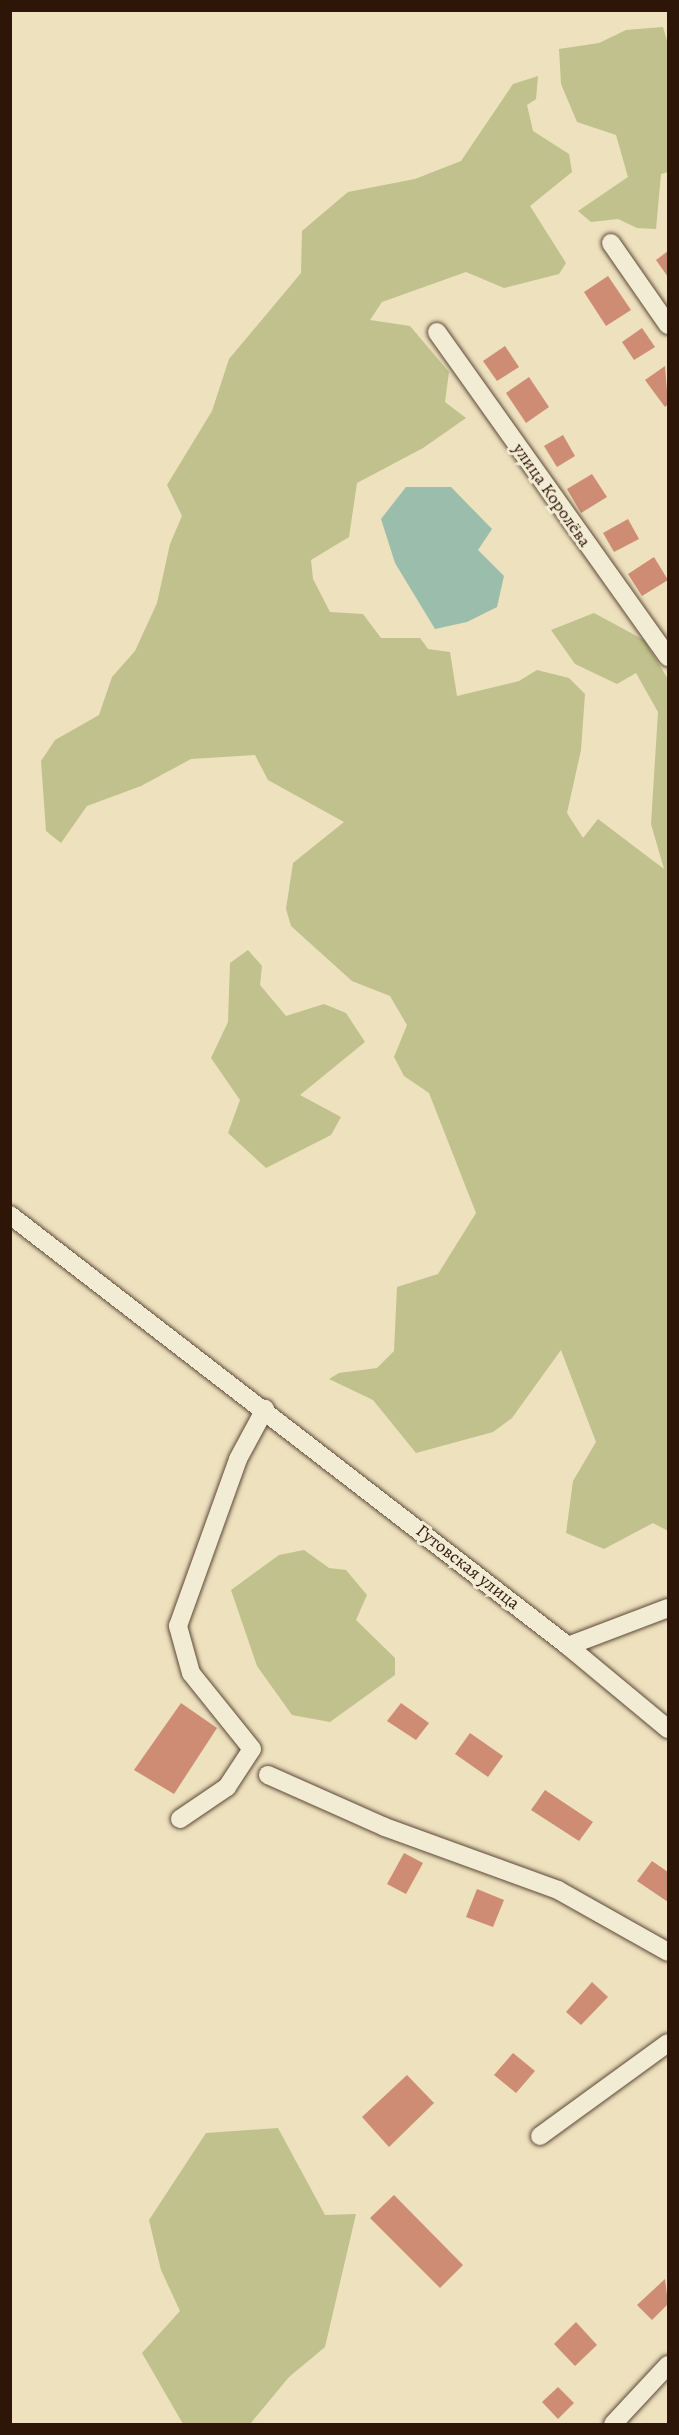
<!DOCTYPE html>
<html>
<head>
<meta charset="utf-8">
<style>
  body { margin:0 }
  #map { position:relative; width:679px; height:2435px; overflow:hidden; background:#ede1be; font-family:Alegreya,serif }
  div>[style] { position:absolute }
  .green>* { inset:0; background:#c0c18c }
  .water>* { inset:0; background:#9abeab }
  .building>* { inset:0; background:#cd8c73 }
  .roads { filter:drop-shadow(0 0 2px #5d4836) drop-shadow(0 0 2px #5d4836) }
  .minor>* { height:18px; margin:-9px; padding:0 9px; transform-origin:9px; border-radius:9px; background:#f3ecd5 }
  span { translate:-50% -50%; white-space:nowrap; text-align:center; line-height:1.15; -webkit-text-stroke:6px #f3ecd5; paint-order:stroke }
  .street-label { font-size:18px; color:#2d1508 }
  .frame { position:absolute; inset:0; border:12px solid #2d1508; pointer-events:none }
</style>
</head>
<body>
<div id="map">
  <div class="green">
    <div style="clip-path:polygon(663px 27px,668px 44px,668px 172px,661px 174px,656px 229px,637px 228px,618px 219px,591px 222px,578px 211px,628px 177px,616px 135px,577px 122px,561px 84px,559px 49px,599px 43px,626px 30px)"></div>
    <div style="clip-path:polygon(538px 76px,536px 99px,527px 105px,533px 131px,569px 154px,572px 172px,530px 206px,566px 263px,559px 274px,504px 288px,466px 272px,382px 302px,370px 320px,410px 326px,449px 372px,445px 402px,466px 418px,423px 448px,357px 483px,349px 537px,311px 560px,313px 579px,330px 612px,363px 614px,381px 638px,420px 638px,428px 649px,450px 652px,457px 696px,519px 681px,537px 670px,569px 678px,585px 694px,581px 750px,567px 813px,583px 838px,598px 819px,664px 869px,651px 824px,658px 712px,636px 673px,617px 684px,575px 664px,551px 630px,594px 613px,644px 640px,668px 679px,668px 1531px,653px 1523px,604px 1549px,566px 1533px,573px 1481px,596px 1442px,561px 1350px,512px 1418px,493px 1432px,416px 1453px,373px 1400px,329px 1379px,339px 1373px,377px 1368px,394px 1351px,397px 1287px,438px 1274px,476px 1213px,429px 1093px,404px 1076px,394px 1057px,407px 1025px,390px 996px,352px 981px,291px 926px,286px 909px,293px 863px,344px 822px,268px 780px,255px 755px,191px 759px,141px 786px,87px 806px,61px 843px,46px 831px,41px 761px,55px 740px,99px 715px,112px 677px,135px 651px,157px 603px,170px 544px,182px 516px,167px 485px,212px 411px,229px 359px,301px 273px,302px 231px,348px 192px,415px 179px,461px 161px,513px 84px)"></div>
    <div style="clip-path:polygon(248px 950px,262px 966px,260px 985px,286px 1016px,324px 1004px,346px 1013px,365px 1042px,300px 1095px,341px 1117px,331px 1135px,266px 1168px,228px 1133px,240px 1100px,211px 1058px,228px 1022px,230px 963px)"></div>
    <div style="clip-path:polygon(304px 1550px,329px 1568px,346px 1570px,367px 1595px,356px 1620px,395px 1658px,395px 1675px,330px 1722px,292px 1715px,257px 1666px,231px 1590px,279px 1555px)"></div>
    <div style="clip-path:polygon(278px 2128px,325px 2215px,356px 2214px,325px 2347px,289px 2377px,250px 2424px,183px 2424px,142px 2353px,180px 2311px,161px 2270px,149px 2220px,206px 2133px)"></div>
  </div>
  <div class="water">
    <div style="clip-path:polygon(406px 487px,451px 487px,492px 529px,478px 550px,504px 576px,497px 607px,467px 622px,435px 629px,395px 563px,381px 519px)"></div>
  </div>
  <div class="building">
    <div style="clip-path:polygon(668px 251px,668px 277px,656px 260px)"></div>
    <div style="clip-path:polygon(608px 276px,631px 310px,606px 326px,584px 292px)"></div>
    <div style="clip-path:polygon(642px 328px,655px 347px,634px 360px,622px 342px)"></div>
    <div style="clip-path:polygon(505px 346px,519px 367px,497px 381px,483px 361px)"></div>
    <div style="clip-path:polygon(665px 366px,668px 404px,665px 407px,645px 380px)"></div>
    <div style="clip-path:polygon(529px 377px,549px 407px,526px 423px,506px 393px)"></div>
    <div style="clip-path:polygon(563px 435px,575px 456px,557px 467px,544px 446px)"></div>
    <div style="clip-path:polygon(592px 474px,607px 497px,581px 513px,567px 489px)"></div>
    <div style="clip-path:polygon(628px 519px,639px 539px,614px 552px,603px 533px)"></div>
    <div style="clip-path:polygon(654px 557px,668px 580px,642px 596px,628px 574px)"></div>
    <div style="clip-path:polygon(181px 1703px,217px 1728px,174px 1794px,134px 1770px)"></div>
    <div style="clip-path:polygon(401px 1703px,429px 1723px,416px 1740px,387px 1721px)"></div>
    <div style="clip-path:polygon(470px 1733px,503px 1756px,488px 1777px,455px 1754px)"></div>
    <div style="clip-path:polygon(545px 1790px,593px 1822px,579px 1841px,531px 1810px)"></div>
    <div style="clip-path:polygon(404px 1853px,423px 1863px,406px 1894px,387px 1884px)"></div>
    <div style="clip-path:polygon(652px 1861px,668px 1872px,668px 1902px,637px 1881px)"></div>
    <div style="clip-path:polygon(477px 1889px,504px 1900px,493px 1927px,466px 1917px)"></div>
    <div style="clip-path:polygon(592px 1982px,608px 1997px,581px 2025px,566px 2012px)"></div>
    <div style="clip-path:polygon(513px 2053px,535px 2071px,516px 2093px,494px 2075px)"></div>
    <div style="clip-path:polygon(407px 2075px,434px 2103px,389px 2147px,362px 2117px)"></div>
    <div style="clip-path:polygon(394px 2195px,463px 2265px,440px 2288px,370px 2218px)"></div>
    <div style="clip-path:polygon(665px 2279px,668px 2304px,652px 2320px,637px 2305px)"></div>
    <div style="clip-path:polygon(576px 2322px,597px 2345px,575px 2366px,554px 2344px)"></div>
    <div style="clip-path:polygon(558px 2387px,574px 2403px,558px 2419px,542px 2402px)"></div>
  </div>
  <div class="roads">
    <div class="minor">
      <div style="left:611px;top:243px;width:100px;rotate:55.2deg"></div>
      <div style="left:437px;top:332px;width:399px;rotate:54.6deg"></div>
      <div style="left:10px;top:1215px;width:705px;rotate:37.68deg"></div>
      <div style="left:568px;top:1646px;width:130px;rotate:39.7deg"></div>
      <div style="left:568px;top:1646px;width:107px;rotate:-20.8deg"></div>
      <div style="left:268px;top:1775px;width:128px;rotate:24deg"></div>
      <div style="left:385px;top:1827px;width:184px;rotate:20deg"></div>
      <div style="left:558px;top:1890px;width:126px;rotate:29.4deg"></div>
      <div style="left:180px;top:1819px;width:57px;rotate:-34.2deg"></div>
      <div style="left:227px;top:1787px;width:45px;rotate:-56.7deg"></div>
      <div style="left:252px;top:1749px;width:97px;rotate:-128.8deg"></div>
      <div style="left:191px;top:1673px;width:49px;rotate:-105.5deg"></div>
      <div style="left:178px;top:1626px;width:177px;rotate:-70.2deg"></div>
      <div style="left:238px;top:1459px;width:57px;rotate:-61.6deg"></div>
      <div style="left:540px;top:2136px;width:158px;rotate:-36deg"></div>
      <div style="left:613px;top:2424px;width:81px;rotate:-47deg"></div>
    </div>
  </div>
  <div class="street-label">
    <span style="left:552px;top:495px;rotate:55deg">улица Королёва</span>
    <span style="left:468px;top:1567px;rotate:38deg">Гутовская улица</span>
  </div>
  <div class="frame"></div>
</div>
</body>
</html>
